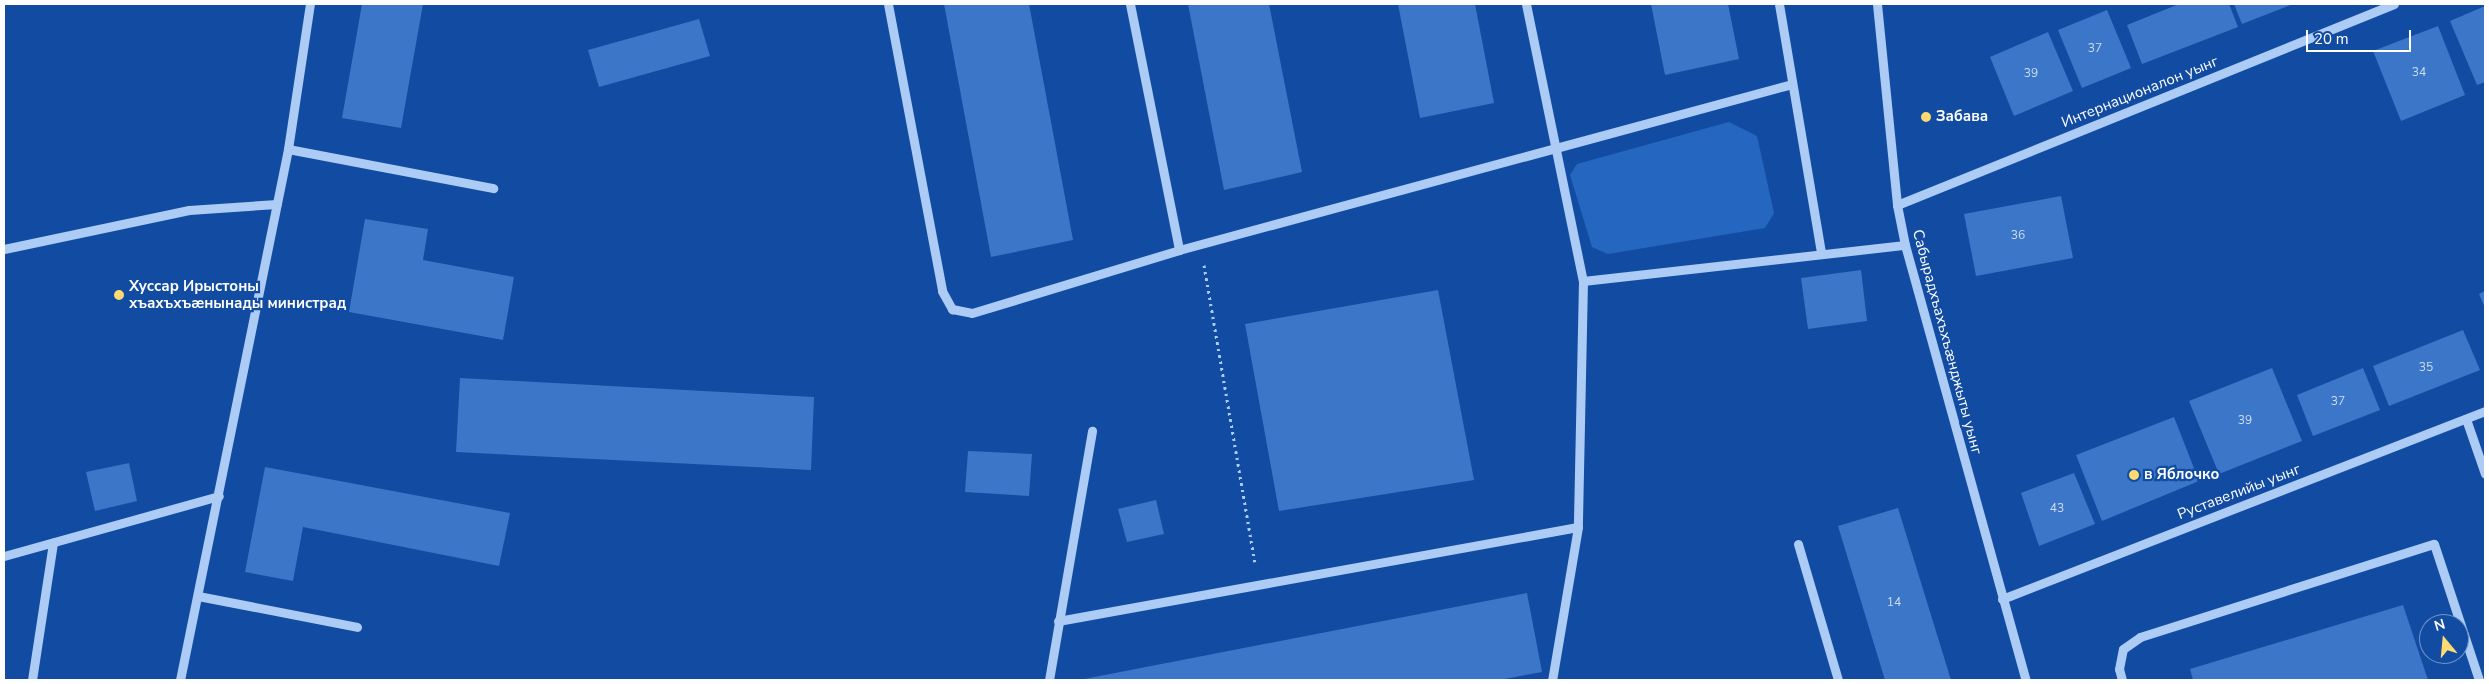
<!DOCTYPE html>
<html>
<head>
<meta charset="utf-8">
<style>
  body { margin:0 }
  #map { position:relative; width:2489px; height:684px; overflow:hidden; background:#124ca2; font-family:"Nunito Sans",sans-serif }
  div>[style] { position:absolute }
  .green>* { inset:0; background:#2566c0 }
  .building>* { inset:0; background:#3b76c8 }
  .path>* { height:3px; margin-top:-1.5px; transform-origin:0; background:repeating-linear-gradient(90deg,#accbf5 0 2.5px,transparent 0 6.5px) }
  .minor>* { height:9px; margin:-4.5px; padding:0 4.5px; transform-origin:4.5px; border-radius:4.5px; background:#accbf5 }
  .dots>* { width:14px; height:14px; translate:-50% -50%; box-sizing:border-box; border:2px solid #124ca2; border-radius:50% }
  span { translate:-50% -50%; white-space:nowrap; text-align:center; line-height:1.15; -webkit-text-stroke:4.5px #124ca2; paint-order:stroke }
  .number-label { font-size:12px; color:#ceddf1 }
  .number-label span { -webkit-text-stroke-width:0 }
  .street-label { font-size:15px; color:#fff }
  .poi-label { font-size:15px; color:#fff; font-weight:700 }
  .left { translate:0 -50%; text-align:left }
  .frame { position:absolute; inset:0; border:5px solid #fff; pointer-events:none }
  .north { position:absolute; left:2419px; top:614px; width:50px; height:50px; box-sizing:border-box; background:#124ca2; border:1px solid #7194c7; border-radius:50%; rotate:343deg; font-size:14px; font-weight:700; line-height:20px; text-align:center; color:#fff }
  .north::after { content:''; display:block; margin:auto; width:18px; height:22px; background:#ffda70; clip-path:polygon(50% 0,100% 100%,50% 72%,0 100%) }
  .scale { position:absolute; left:2306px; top:30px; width:105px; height:22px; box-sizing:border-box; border:2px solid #fff; border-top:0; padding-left:6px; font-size:15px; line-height:18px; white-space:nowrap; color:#fff; -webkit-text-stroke:4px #124ca2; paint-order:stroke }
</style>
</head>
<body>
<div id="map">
  <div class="green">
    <div style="clip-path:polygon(1729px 122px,1757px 136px,1774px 213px,1765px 228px,1608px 254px,1592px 247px,1570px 175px,1577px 164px)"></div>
  </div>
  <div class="building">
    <div style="clip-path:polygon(362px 4px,423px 4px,401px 128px,342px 118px)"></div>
    <div style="clip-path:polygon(944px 4px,1029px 4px,1073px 240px,991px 257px)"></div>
    <div style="clip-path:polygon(1188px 4px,1269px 4px,1302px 172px,1224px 190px)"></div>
    <div style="clip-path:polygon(1398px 4px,1475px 4px,1494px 103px,1420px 118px)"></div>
    <div style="clip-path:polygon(1651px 4px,1728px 4px,1739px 59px,1665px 75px)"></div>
    <div style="clip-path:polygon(2179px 4px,2229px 4px,2238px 27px,2142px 64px,2127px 25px)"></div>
    <div style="clip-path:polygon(2234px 4px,2293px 4px,2242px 24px)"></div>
    <div style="clip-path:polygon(2485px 6px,2485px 82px,2477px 85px,2450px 21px)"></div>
    <div style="clip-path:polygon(2107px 10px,2131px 68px,2082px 88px,2058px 30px)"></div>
    <div style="clip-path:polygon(699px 19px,710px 56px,599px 87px,588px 50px)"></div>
    <div style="clip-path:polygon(2438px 26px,2465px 95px,2401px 121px,2373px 51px)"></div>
    <div style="clip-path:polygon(2048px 32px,2073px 91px,2014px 116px,1990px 57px)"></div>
    <div style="clip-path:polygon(2061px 196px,2073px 258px,1976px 276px,1964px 214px)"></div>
    <div style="clip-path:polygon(365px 219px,428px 229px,423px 260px,514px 277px,503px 340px,349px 312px)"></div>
    <div style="clip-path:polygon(1861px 270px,1867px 321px,1808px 329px,1801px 278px)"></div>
    <div style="clip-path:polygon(1438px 290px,1474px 480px,1279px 511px,1245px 324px)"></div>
    <div style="clip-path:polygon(2485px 291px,2485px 308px,2479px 294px)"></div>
    <div style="clip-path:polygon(2463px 330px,2480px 370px,2389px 406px,2373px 366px)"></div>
    <div style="clip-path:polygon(2272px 368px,2302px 441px,2219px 474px,2189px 401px)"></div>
    <div style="clip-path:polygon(2363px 368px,2380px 410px,2313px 436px,2297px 395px)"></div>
    <div style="clip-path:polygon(460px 378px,814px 397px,811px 470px,456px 452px)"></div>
    <div style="clip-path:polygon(2174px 417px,2199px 481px,2102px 521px,2076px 455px)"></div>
    <div style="clip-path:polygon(968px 451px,1032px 454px,1029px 496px,965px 492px)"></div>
    <div style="clip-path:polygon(129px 463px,137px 501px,95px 511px,86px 472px)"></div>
    <div style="clip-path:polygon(265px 467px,510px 513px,499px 566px,303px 527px,293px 581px,245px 572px)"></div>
    <div style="clip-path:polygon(2074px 473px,2095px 524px,2039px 546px,2021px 493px)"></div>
    <div style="clip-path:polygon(1156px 500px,1164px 534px,1127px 542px,1118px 509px)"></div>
    <div style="clip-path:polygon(1898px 508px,1951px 680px,1885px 680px,1838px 526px)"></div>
    <div style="clip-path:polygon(1527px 593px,1542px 672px,1499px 680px,1079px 680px)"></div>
    <div style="clip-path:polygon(2403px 605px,2428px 680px,2193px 680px,2190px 669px)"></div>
  </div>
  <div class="path">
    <div style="left:1204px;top:265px;width:301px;rotate:80.3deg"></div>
  </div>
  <div class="minor">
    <div style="left:888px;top:4px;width:292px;rotate:79.3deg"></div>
    <div style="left:942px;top:291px;width:21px;rotate:61deg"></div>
    <div style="left:952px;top:309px;width:20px;rotate:11deg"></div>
    <div style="left:972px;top:313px;width:216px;rotate:-16.9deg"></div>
    <div style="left:1179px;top:250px;width:635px;rotate:-15.15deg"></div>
    <div style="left:1130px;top:4px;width:251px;rotate:78.7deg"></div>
    <div style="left:1526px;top:4px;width:283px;rotate:78.4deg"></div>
    <div style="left:1583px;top:281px;width:246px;rotate:91.2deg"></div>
    <div style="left:1578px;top:527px;width:155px;rotate:99.6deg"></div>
    <div style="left:1779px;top:4px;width:252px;rotate:80.4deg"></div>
    <div style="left:1877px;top:4px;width:202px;rotate:84.3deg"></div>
    <div style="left:1897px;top:205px;width:41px;rotate:78.7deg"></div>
    <div style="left:1905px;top:245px;width:452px;rotate:74.5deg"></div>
    <div style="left:288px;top:149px;width:209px;rotate:10.8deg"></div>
    <div style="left:1897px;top:205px;width:536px;rotate:-22.02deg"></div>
    <div style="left:4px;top:249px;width:189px;rotate:-11.9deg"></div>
    <div style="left:189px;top:210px;width:88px;rotate:-3.9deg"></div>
    <div style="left:1583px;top:281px;width:324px;rotate:-6.4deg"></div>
    <div style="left:2466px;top:419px;width:58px;rotate:70.9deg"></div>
    <div style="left:1798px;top:544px;width:142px;rotate:73.6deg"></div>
    <div style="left:4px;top:556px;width:223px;rotate:-15.6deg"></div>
    <div style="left:198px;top:596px;width:162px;rotate:11deg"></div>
    <div style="left:2002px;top:599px;width:518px;rotate:-21.27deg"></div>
    <div style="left:1058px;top:621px;width:528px;rotate:-10.25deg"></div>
    <div style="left:32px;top:680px;width:139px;rotate:-81.3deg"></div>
    <div style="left:180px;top:680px;width:542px;rotate:-78.5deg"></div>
    <div style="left:288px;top:149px;width:147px;rotate:-81.4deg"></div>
    <div style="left:1049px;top:680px;width:253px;rotate:-80.2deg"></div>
    <div style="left:2122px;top:680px;width:11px;rotate:-105deg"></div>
    <div style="left:2119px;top:669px;width:20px;rotate:-79deg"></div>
    <div style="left:2123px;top:649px;width:21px;rotate:-35deg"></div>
    <div style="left:2140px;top:637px;width:308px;rotate:-17.6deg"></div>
    <div style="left:2434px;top:544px;width:143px;rotate:71.7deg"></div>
  </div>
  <div class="dots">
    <div style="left:1926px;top:117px;background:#ffda70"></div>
    <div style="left:119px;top:295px;background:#ffda70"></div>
    <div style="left:2134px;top:475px;background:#ffda70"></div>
  </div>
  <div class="number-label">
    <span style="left:2095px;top:49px">37</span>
    <span style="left:2419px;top:73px">34</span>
    <span style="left:2031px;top:74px">39</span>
    <span style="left:2018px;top:236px">36</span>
    <span style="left:2426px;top:368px">35</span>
    <span style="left:2338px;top:402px">37</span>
    <span style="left:2245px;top:421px">39</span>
    <span style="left:2057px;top:509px">43</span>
    <span style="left:1894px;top:603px">14</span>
  </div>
  <div class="street-label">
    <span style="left:2140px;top:92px;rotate:-22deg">Интернационалон уынг</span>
    <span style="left:1947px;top:342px;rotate:75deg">Сабырадхъахъхъæнджыты уынг</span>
    <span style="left:2239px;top:492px;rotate:-21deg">Руставелийы уынг</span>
  </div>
  <div class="poi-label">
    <span class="left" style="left:1936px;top:117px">Забава</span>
    <span class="left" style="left:129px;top:295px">Хуссар Ирыстоны<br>хъахъхъæнынады министрад</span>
    <span class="left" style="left:2144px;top:475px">в Яблочко</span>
  </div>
  <div class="frame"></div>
  <div class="north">N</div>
  <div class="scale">20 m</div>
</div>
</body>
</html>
